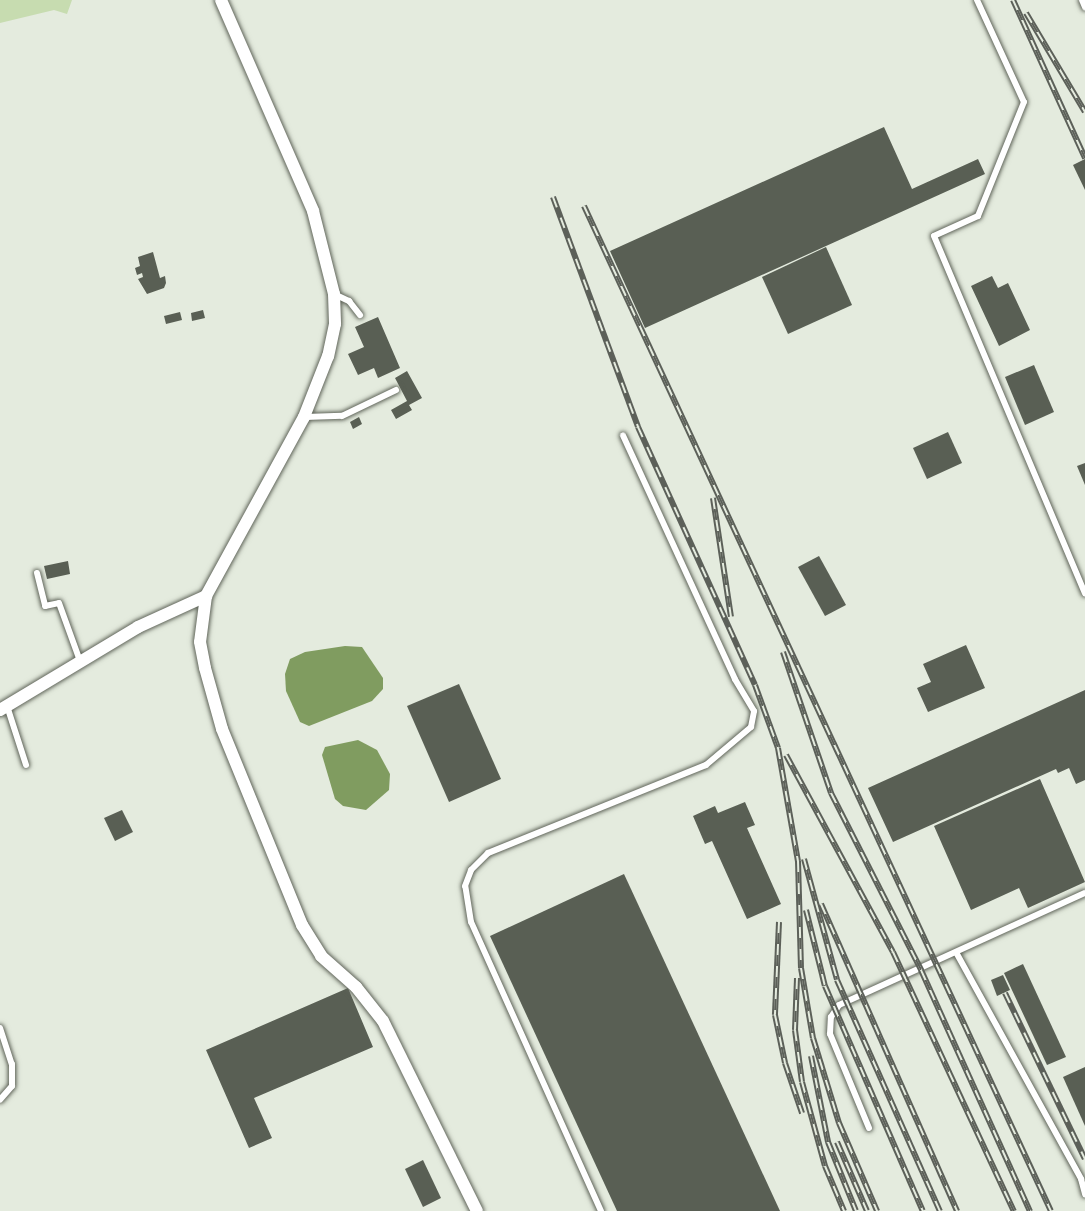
<!DOCTYPE html>
<html>
<head>
<meta charset="utf-8">
<style>
  body { margin:0 }
  #map { position:relative; width:1085px; height:1211px; overflow:hidden; background:#e4ebde; font-family:"Fira Sans",sans-serif }
  div>[style] { position:absolute }
  .green>* { inset:0; background:#c7dcb0 }
  .water>* { inset:0; background:#809c60 }
  .building>* { inset:0; background:#595f54 }
  .roads { filter:drop-shadow(0 0 2px #60655a) drop-shadow(0 0 2px #60655a) }
  .lane>* { height:6px; margin:-3px; padding:0 3px; transform-origin:3px; border-radius:3px; background:#fff }
  .street>* { height:12px; margin:-6px; padding:0 6px; transform-origin:6px; border-radius:6px; background:#fff }
  .rail>* { height:6px; margin-top:-3px; transform-origin:0; background:repeating-linear-gradient(90deg,#e4ebde 0 11px,#5c6059 0 22px); box-sizing:border-box; border-block:2px solid #5c6059 }
  span { translate:-50% -50%; white-space:nowrap; text-align:center; line-height:1.15; -webkit-text-stroke:6px #e4ebde; paint-order:stroke }
</style>
</head>
<body>
<div id="map">
  <div class="green">
    <div style="clip-path:polygon(0 0,72px 0,67px 14px,54px 10px,0 23px)"></div>
  </div>
  <div class="water">
    <div style="clip-path:polygon(345px 646px,362px 647px,383px 678px,383px 689px,372px 701px,309px 726px,300px 722px,286px 691px,285px 674px,290px 659px,305px 652px)"></div>
    <div style="clip-path:polygon(358px 740px,377px 750px,390px 774px,389px 790px,366px 810px,343px 806px,335px 799px,322px 755px,325px 747px)"></div>
  </div>
  <div class="building">
    <div style="clip-path:polygon(884px 127px,912px 189px,978px 159px,985px 174px,645px 328px,610px 251px)"></div>
    <div style="clip-path:polygon(1085px 159px,1085px 190px,1073px 165px)"></div>
    <div style="clip-path:polygon(826px 247px,852px 305px,788px 334px,762px 277px)"></div>
    <div style="clip-path:polygon(153px 252px,160px 278px,165px 276px,166px 283px,164px 288px,147px 294px,138px 279px,143px 277px,142px 273px,137px 275px,135px 268px,140px 266px,138px 257px)"></div>
    <div style="clip-path:polygon(992px 276px,998px 288px,1008px 283px,1030px 330px,999px 346px,971px 286px)"></div>
    <div style="clip-path:polygon(203px 310px,205px 318px,192px 321px,191px 313px)"></div>
    <div style="clip-path:polygon(180px 312px,182px 320px,166px 324px,164px 316px)"></div>
    <div style="clip-path:polygon(378px 317px,400px 368px,378px 378px,374px 368px,358px 375px,348px 354px,364px 347px,355px 327px)"></div>
    <div style="clip-path:polygon(1034px 365px,1054px 412px,1025px 425px,1005px 377px)"></div>
    <div style="clip-path:polygon(407px 371px,422px 398px,409px 405px,412px 410px,396px 419px,391px 410px,407px 401px,395px 378px)"></div>
    <div style="clip-path:polygon(359px 417px,362px 424px,353px 429px,350px 422px)"></div>
    <div style="clip-path:polygon(948px 432px,962px 463px,927px 479px,913px 448px)"></div>
    <div style="clip-path:polygon(1085px 463px,1085px 485px,1077px 466px)"></div>
    <div style="clip-path:polygon(819px 556px,846px 605px,825px 616px,798px 567px)"></div>
    <div style="clip-path:polygon(68px 561px,70px 574px,47px 579px,44px 566px)"></div>
    <div style="clip-path:polygon(966px 645px,985px 688px,928px 712px,917px 688px,931px 682px,923px 664px)"></div>
    <div style="clip-path:polygon(459px 684px,501px 779px,449px 802px,407px 706px)"></div>
    <div style="clip-path:polygon(1085px 690px,1085px 780px,1076px 784px,1069px 768px,1058px 773px,1056px 769px,893px 842px,868px 788px)"></div>
    <div style="clip-path:polygon(1040px 779px,1085px 882px,1028px 908px,1019px 888px,971px 910px,934px 826px)"></div>
    <div style="clip-path:polygon(745px 802px,755px 825px,747px 828px,781px 904px,747px 919px,712px 841px,705px 844px,693px 816px,715px 806px,718px 813px)"></div>
    <div style="clip-path:polygon(122px 810px,133px 832px,115px 841px,104px 818px)"></div>
    <div style="clip-path:polygon(624px 874px,780px 1211px,617px 1211px,490px 936px)"></div>
    <div style="clip-path:polygon(1023px 964px,1066px 1057px,1047px 1065px,1004px 973px)"></div>
    <div style="clip-path:polygon(1003px 975px,1010px 990px,997px 996px,991px 980px)"></div>
    <div style="clip-path:polygon(348px 988px,373px 1047px,254px 1098px,272px 1138px,249px 1148px,206px 1050px)"></div>
    <div style="clip-path:polygon(1085px 1067px,1085px 1126px,1063px 1077px)"></div>
    <div style="clip-path:polygon(423px 1160px,441px 1198px,423px 1207px,405px 1169px)"></div>
  </div>
  <div class="roads">
    <div class="lane">
      <div style="left:977px;top:0;width:112px;rotate:65.3deg"></div>
      <div style="left:1024px;top:102px;width:123px;rotate:112deg"></div>
      <div style="left:978px;top:216px;width:48px;rotate:155.6deg"></div>
      <div style="left:934px;top:236px;width:388px;rotate:67.1deg"></div>
      <div style="left:1082px;top:0;width:8px;rotate:67deg"></div>
      <div style="left:334px;top:294px;width:17px;rotate:25deg"></div>
      <div style="left:349px;top:301px;width:18px;rotate:52deg"></div>
      <div style="left:305px;top:417px;width:37px;rotate:-2deg"></div>
      <div style="left:342px;top:416px;width:60px;rotate:-25.7deg"></div>
      <div style="left:37px;top:573px;width:34px;rotate:76deg"></div>
      <div style="left:45px;top:606px;width:14px;rotate:-12deg"></div>
      <div style="left:59px;top:603px;width:62px;rotate:70.1deg"></div>
      <div style="left:7px;top:706px;width:62px;rotate:72.1deg"></div>
      <div style="left:957px;top:954px;width:257px;rotate:61.1deg"></div>
      <div style="left:1081px;top:1179px;width:16px;rotate:75deg"></div>
      <div style="left:0;top:1028px;width:38px;rotate:72deg"></div>
      <div style="left:12px;top:1064px;width:22px;rotate:90deg"></div>
      <div style="left:12px;top:1086px;width:18px;rotate:131deg"></div>
      <div style="left:869px;top:1128px;width:102px;rotate:-112.5deg"></div>
      <div style="left:830px;top:1034px;width:17px;rotate:-87deg"></div>
      <div style="left:831px;top:1017px;width:14px;rotate:-56deg"></div>
      <div style="left:839px;top:1005px;width:270px;rotate:-24.5deg"></div>
      <div style="left:601px;top:1211px;width:317px;rotate:-114.2deg"></div>
      <div style="left:471px;top:922px;width:36px;rotate:-99deg"></div>
      <div style="left:465px;top:886px;width:17px;rotate:-69deg"></div>
      <div style="left:471px;top:870px;width:24px;rotate:-45deg"></div>
      <div style="left:488px;top:853px;width:235px;rotate:-22deg"></div>
      <div style="left:706px;top:765px;width:59px;rotate:-40.2deg"></div>
      <div style="left:751px;top:727px;width:16px;rotate:-79deg"></div>
      <div style="left:754px;top:711px;width:37px;rotate:-121deg"></div>
      <div style="left:735px;top:679px;width:268px;rotate:-114.7deg"></div>
    </div>
    <div class="street">
      <div style="left:221px;top:0;width:230px;rotate:66.4deg"></div>
      <div style="left:313px;top:211px;width:86px;rotate:75.8deg"></div>
      <div style="left:334px;top:294px;width:30px;rotate:88deg"></div>
      <div style="left:335px;top:324px;width:33px;rotate:102deg"></div>
      <div style="left:328px;top:356px;width:66px;rotate:111.5deg"></div>
      <div style="left:304px;top:417px;width:204px;rotate:118.7deg"></div>
      <div style="left:206px;top:596px;width:46px;rotate:97.4deg"></div>
      <div style="left:200px;top:642px;width:26px;rotate:79deg"></div>
      <div style="left:205px;top:668px;width:63px;rotate:74.4deg"></div>
      <div style="left:222px;top:729px;width:212px;rotate:67.8deg"></div>
      <div style="left:302px;top:925px;width:36px;rotate:58deg"></div>
      <div style="left:321px;top:956px;width:47px;rotate:41.5deg"></div>
      <div style="left:356px;top:987px;width:43px;rotate:51.5deg"></div>
      <div style="left:383px;top:1021px;width:212px;rotate:63.7deg"></div>
      <div style="left:0;top:710px;width:161px;rotate:-31deg"></div>
      <div style="left:138px;top:627px;width:75px;rotate:-24.5deg"></div>
    </div>
  </div>
  <div class="rail">
    <div style="left:1013px;top:0;width:174px;rotate:65.5deg"></div>
    <div style="left:1026px;top:13px;width:115px;rotate:59.2deg"></div>
    <div style="left:553px;top:197px;width:245px;rotate:69.7deg"></div>
    <div style="left:638px;top:427px;width:283px;rotate:65.6deg"></div>
    <div style="left:755px;top:685px;width:67px;rotate:69.9deg"></div>
    <div style="left:778px;top:748px;width:115px;rotate:80deg"></div>
    <div style="left:798px;top:861px;width:107px;rotate:88.4deg"></div>
    <div style="left:801px;top:968px;width:71px;rotate:80.3deg"></div>
    <div style="left:813px;top:1038px;width:89px;rotate:73deg"></div>
    <div style="left:839px;top:1123px;width:96px;rotate:66.6deg"></div>
    <div style="left:584px;top:206px;width:1108px;rotate:65.08deg"></div>
    <div style="left:713px;top:498px;width:120px;rotate:81.4deg"></div>
    <div style="left:783px;top:652px;width:149px;rotate:71.2deg"></div>
    <div style="left:831px;top:793px;width:199px;rotate:63deg"></div>
    <div style="left:921px;top:970px;width:265px;rotate:65.7deg"></div>
    <div style="left:786px;top:755px;width:224px;rotate:61.5deg"></div>
    <div style="left:893px;top:952px;width:286px;rotate:65deg"></div>
    <div style="left:804px;top:859px;width:125px;rotate:74.7deg"></div>
    <div style="left:837px;top:980px;width:253px;rotate:66deg"></div>
    <div style="left:821px;top:904px;width:336px;rotate:66.1deg"></div>
    <div style="left:806px;top:910px;width:78px;rotate:76deg"></div>
    <div style="left:825px;top:986px;width:245px;rotate:66.5deg"></div>
    <div style="left:779px;top:922px;width:93px;rotate:92.5deg"></div>
    <div style="left:775px;top:1015px;width:49px;rotate:78.2deg"></div>
    <div style="left:785px;top:1063px;width:53px;rotate:71.2deg"></div>
    <div style="left:797px;top:978px;width:52px;rotate:92.2deg"></div>
    <div style="left:795px;top:1030px;width:52px;rotate:82.3deg"></div>
    <div style="left:802px;top:1082px;width:87px;rotate:74.7deg"></div>
    <div style="left:825px;top:1166px;width:49px;rotate:67.1deg"></div>
    <div style="left:1005px;top:993px;width:184px;rotate:64.3deg"></div>
    <div style="left:811px;top:1056px;width:88px;rotate:78.8deg"></div>
    <div style="left:828px;top:1142px;width:74px;rotate:67.9deg"></div>
    <div style="left:837px;top:1142px;width:75px;rotate:66.5deg"></div>
  </div>
</div>
</body>
</html>
